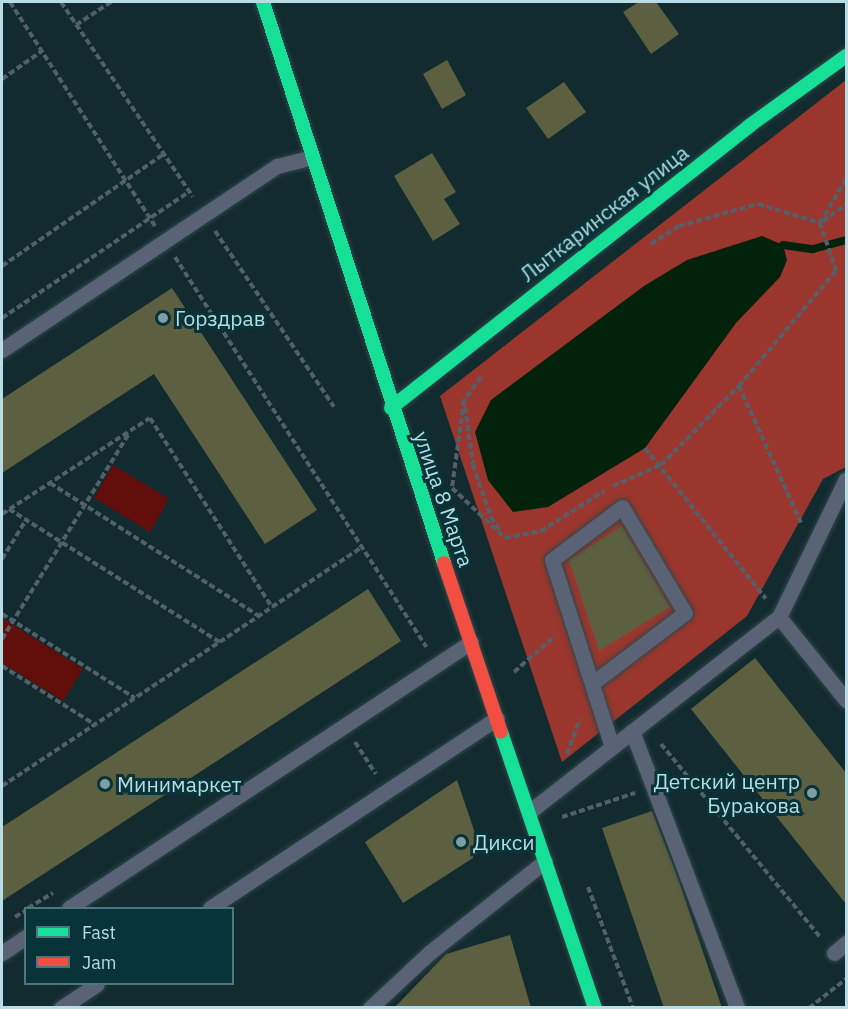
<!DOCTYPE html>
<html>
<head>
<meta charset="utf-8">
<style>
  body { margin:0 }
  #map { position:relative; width:848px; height:1009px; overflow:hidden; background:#122b2e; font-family:"IBM Plex Sans",sans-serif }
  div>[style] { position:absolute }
  .green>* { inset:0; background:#620e0b }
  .forest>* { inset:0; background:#9a362d }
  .water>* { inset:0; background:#02220b }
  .stream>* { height:8px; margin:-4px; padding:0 4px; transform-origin:4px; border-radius:4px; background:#02220b }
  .building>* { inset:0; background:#5d5f41 }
  .path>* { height:4px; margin-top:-2px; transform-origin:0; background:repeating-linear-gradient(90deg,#52606a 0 6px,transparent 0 9px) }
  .roads { filter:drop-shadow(0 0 2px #2f4648) drop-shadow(0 0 2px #2f4648) }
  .lane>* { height:15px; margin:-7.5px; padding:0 7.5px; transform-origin:7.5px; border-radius:7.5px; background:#596375 }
  .fast>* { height:14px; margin:-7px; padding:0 7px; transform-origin:7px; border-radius:7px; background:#16e098 }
  .jam>* { height:14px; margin:-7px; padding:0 7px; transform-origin:7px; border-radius:7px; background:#f24e42 }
  .dots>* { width:16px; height:16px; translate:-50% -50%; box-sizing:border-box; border:3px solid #073339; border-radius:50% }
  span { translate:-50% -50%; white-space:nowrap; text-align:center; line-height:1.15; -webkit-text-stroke:6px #073339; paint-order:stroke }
  .street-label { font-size:21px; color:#b8dce3 }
  .poi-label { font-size:21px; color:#b8dce3 }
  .left { translate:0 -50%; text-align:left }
  .right { translate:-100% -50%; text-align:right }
  .frame { position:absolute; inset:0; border:3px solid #b8dce3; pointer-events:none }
  .legend { position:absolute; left:24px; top:907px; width:210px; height:78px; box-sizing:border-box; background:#073339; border:2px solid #4e777d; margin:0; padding:8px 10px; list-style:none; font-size:18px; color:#b8dce3 }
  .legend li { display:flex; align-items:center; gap:12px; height:30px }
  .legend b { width:30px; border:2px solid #4e777d }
</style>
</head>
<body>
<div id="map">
  <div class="green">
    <div style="clip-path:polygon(113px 465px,169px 499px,150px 532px,94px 498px)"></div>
    <div style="clip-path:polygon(2px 618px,83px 669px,63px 701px,2px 663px)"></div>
  </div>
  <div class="forest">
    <div style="clip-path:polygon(846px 80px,846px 467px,823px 479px,747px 616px,562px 762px,440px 396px)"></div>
  </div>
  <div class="water">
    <div style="clip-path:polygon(762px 236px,783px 245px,787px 260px,780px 277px,736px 323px,645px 448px,548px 507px,513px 512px,488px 480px,475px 432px,491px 400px,644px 286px,687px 260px)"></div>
  </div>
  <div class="stream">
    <div style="left:783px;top:245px;width:30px;rotate:8deg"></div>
    <div style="left:813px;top:249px;width:34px;rotate:-15deg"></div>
  </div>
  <div class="building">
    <div style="clip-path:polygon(639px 2px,656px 2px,679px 34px,651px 54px,623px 12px)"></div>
    <div style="clip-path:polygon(447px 60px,466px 95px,442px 109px,423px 74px)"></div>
    <div style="clip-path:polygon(564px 82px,586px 112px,548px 139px,526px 108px)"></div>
    <div style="clip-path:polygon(432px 153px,456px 192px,444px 199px,460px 224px,433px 241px,394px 176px)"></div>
    <div style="clip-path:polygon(172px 288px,317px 510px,265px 544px,154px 374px,2px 473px,2px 399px)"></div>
    <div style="clip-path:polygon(622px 526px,670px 607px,599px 651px,569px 560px)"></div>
    <div style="clip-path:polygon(368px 589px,401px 641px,2px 901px,2px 827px)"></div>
    <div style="clip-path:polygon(755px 658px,846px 773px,846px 904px,691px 709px)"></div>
    <div style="clip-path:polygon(457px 780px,477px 839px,473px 858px,403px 903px,365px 842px)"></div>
    <div style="clip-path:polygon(652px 811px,679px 881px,722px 1008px,664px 1008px,602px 828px)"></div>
    <div style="clip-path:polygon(510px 935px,531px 1008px,394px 1008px,446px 954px)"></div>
  </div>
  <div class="path">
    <div style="left:10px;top:2px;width:267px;rotate:57.1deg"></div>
    <div style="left:61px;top:2px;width:235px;rotate:55.9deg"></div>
    <div style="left:76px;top:25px;width:42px;rotate:-33.3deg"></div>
    <div style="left:2px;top:79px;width:49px;rotate:-35deg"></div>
    <div style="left:823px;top:221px;width:28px;rotate:-35deg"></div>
    <div style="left:215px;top:231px;width:212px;rotate:55.9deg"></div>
    <div style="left:651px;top:244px;width:33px;rotate:-33deg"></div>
    <div style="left:679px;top:226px;width:82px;rotate:-15.6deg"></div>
    <div style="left:758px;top:204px;width:65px;rotate:17deg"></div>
    <div style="left:175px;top:257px;width:464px;rotate:57.2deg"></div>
    <div style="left:2px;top:266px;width:197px;rotate:-34.7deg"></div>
    <div style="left:2px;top:318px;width:225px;rotate:-34deg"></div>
    <div style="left:481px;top:377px;width:29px;rotate:126deg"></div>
    <div style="left:464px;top:400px;width:89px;rotate:97.8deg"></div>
    <div style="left:452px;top:488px;width:73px;rotate:43.3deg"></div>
    <div style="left:505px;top:538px;width:37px;rotate:-11deg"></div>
    <div style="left:541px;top:531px;width:75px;rotate:-32.4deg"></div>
    <div style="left:739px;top:386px;width:153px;rotate:65.6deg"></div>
    <div style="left:465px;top:407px;width:59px;rotate:82.1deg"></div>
    <div style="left:473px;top:465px;width:55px;rotate:70.9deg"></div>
    <div style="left:491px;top:517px;width:17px;rotate:57deg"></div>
    <div style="left:645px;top:448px;width:193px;rotate:51.3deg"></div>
    <div style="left:50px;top:483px;width:248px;rotate:32.5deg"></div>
    <div style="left:613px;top:486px;width:52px;rotate:-23.6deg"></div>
    <div style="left:661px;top:465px;width:111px;rotate:-45.4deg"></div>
    <div style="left:739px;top:386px;width:150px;rotate:-49.9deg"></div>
    <div style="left:836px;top:271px;width:51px;rotate:-108.4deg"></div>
    <div style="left:820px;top:223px;width:51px;rotate:-59.4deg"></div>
    <div style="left:9px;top:509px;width:249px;rotate:32.3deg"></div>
    <div style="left:2px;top:514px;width:176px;rotate:-33deg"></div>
    <div style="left:150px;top:418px;width:225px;rotate:57.2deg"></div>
    <div style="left:272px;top:607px;width:108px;rotate:-33.7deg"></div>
    <div style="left:2px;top:559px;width:46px;rotate:-58.4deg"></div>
    <div style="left:2px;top:614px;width:157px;rotate:32.3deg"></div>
    <div style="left:2px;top:639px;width:242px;rotate:-58.3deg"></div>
    <div style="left:2px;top:666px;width:109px;rotate:32.2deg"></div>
    <div style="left:514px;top:672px;width:55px;rotate:-41.3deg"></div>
    <div style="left:355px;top:742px;width:38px;rotate:57deg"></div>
    <div style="left:661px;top:744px;width:251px;rotate:50.5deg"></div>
    <div style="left:567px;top:754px;width:37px;rotate:-70deg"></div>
    <div style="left:2px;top:786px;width:324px;rotate:-33.5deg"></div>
    <div style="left:562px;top:817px;width:77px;rotate:-18.2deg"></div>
    <div style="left:588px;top:887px;width:129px;rotate:69.6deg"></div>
    <div style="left:28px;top:908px;width:29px;rotate:-31deg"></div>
    <div style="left:15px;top:917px;width:13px;rotate:-32deg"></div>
    <div style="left:809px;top:1008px;width:47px;rotate:-38.1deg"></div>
  </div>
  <div class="roads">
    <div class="lane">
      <div style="left:2px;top:350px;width:331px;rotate:-33.8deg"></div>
      <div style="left:277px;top:166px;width:36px;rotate:-14deg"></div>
      <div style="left:779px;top:617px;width:153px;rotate:-64.1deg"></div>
      <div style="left:594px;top:682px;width:114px;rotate:-37.2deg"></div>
      <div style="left:685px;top:613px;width:123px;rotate:-120.7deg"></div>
      <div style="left:622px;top:507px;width:88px;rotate:142.9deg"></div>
      <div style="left:552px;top:560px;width:196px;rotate:72.2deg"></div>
      <div style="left:632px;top:731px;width:296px;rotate:69.2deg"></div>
      <div style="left:529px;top:812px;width:317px;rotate:-38deg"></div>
      <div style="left:779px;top:617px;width:107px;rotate:51.1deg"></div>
      <div style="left:69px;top:908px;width:482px;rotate:-33.5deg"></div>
      <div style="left:210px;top:908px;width:344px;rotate:-33.5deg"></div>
      <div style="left:2px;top:953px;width:29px;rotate:-34deg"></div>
      <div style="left:834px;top:953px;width:16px;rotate:-40deg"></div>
      <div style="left:61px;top:1008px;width:43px;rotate:-33.7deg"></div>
      <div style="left:370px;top:1008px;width:81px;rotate:-43deg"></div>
      <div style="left:429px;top:953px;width:148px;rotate:-38.4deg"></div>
    </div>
    <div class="fast">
      <div style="left:263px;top:2px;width:589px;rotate:72.12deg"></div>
      <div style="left:391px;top:408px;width:456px;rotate:-38.2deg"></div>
      <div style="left:749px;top:126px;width:120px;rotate:-35.8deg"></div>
      <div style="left:501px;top:732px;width:292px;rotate:71.2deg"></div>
    </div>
    <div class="jam">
      <div style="left:444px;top:563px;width:178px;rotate:71.4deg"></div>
    </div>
  </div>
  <div class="dots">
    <div style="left:163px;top:318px;background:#7e9ea4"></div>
    <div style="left:105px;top:784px;background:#7e9ea4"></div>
    <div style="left:812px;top:793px;background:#7e9ea4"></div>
    <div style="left:461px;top:842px;background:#7e9ea4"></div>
  </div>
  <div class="street-label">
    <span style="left:604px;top:213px;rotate:-38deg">Лыткаринская улица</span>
    <span style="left:444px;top:499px;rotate:71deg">улица 8 Марта</span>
  </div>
  <div class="poi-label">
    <span class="left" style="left:175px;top:318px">Горздрав</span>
    <span class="right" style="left:800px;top:793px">Детский центр<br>Буракова</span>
    <span class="left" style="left:117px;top:784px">Минимаркет</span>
    <span class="left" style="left:473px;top:842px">Дикси</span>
  </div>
  <div class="frame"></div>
  <ul class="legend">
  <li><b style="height:8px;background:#16e098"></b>Fast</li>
  <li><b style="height:8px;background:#f24e42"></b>Jam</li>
  </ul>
</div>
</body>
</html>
